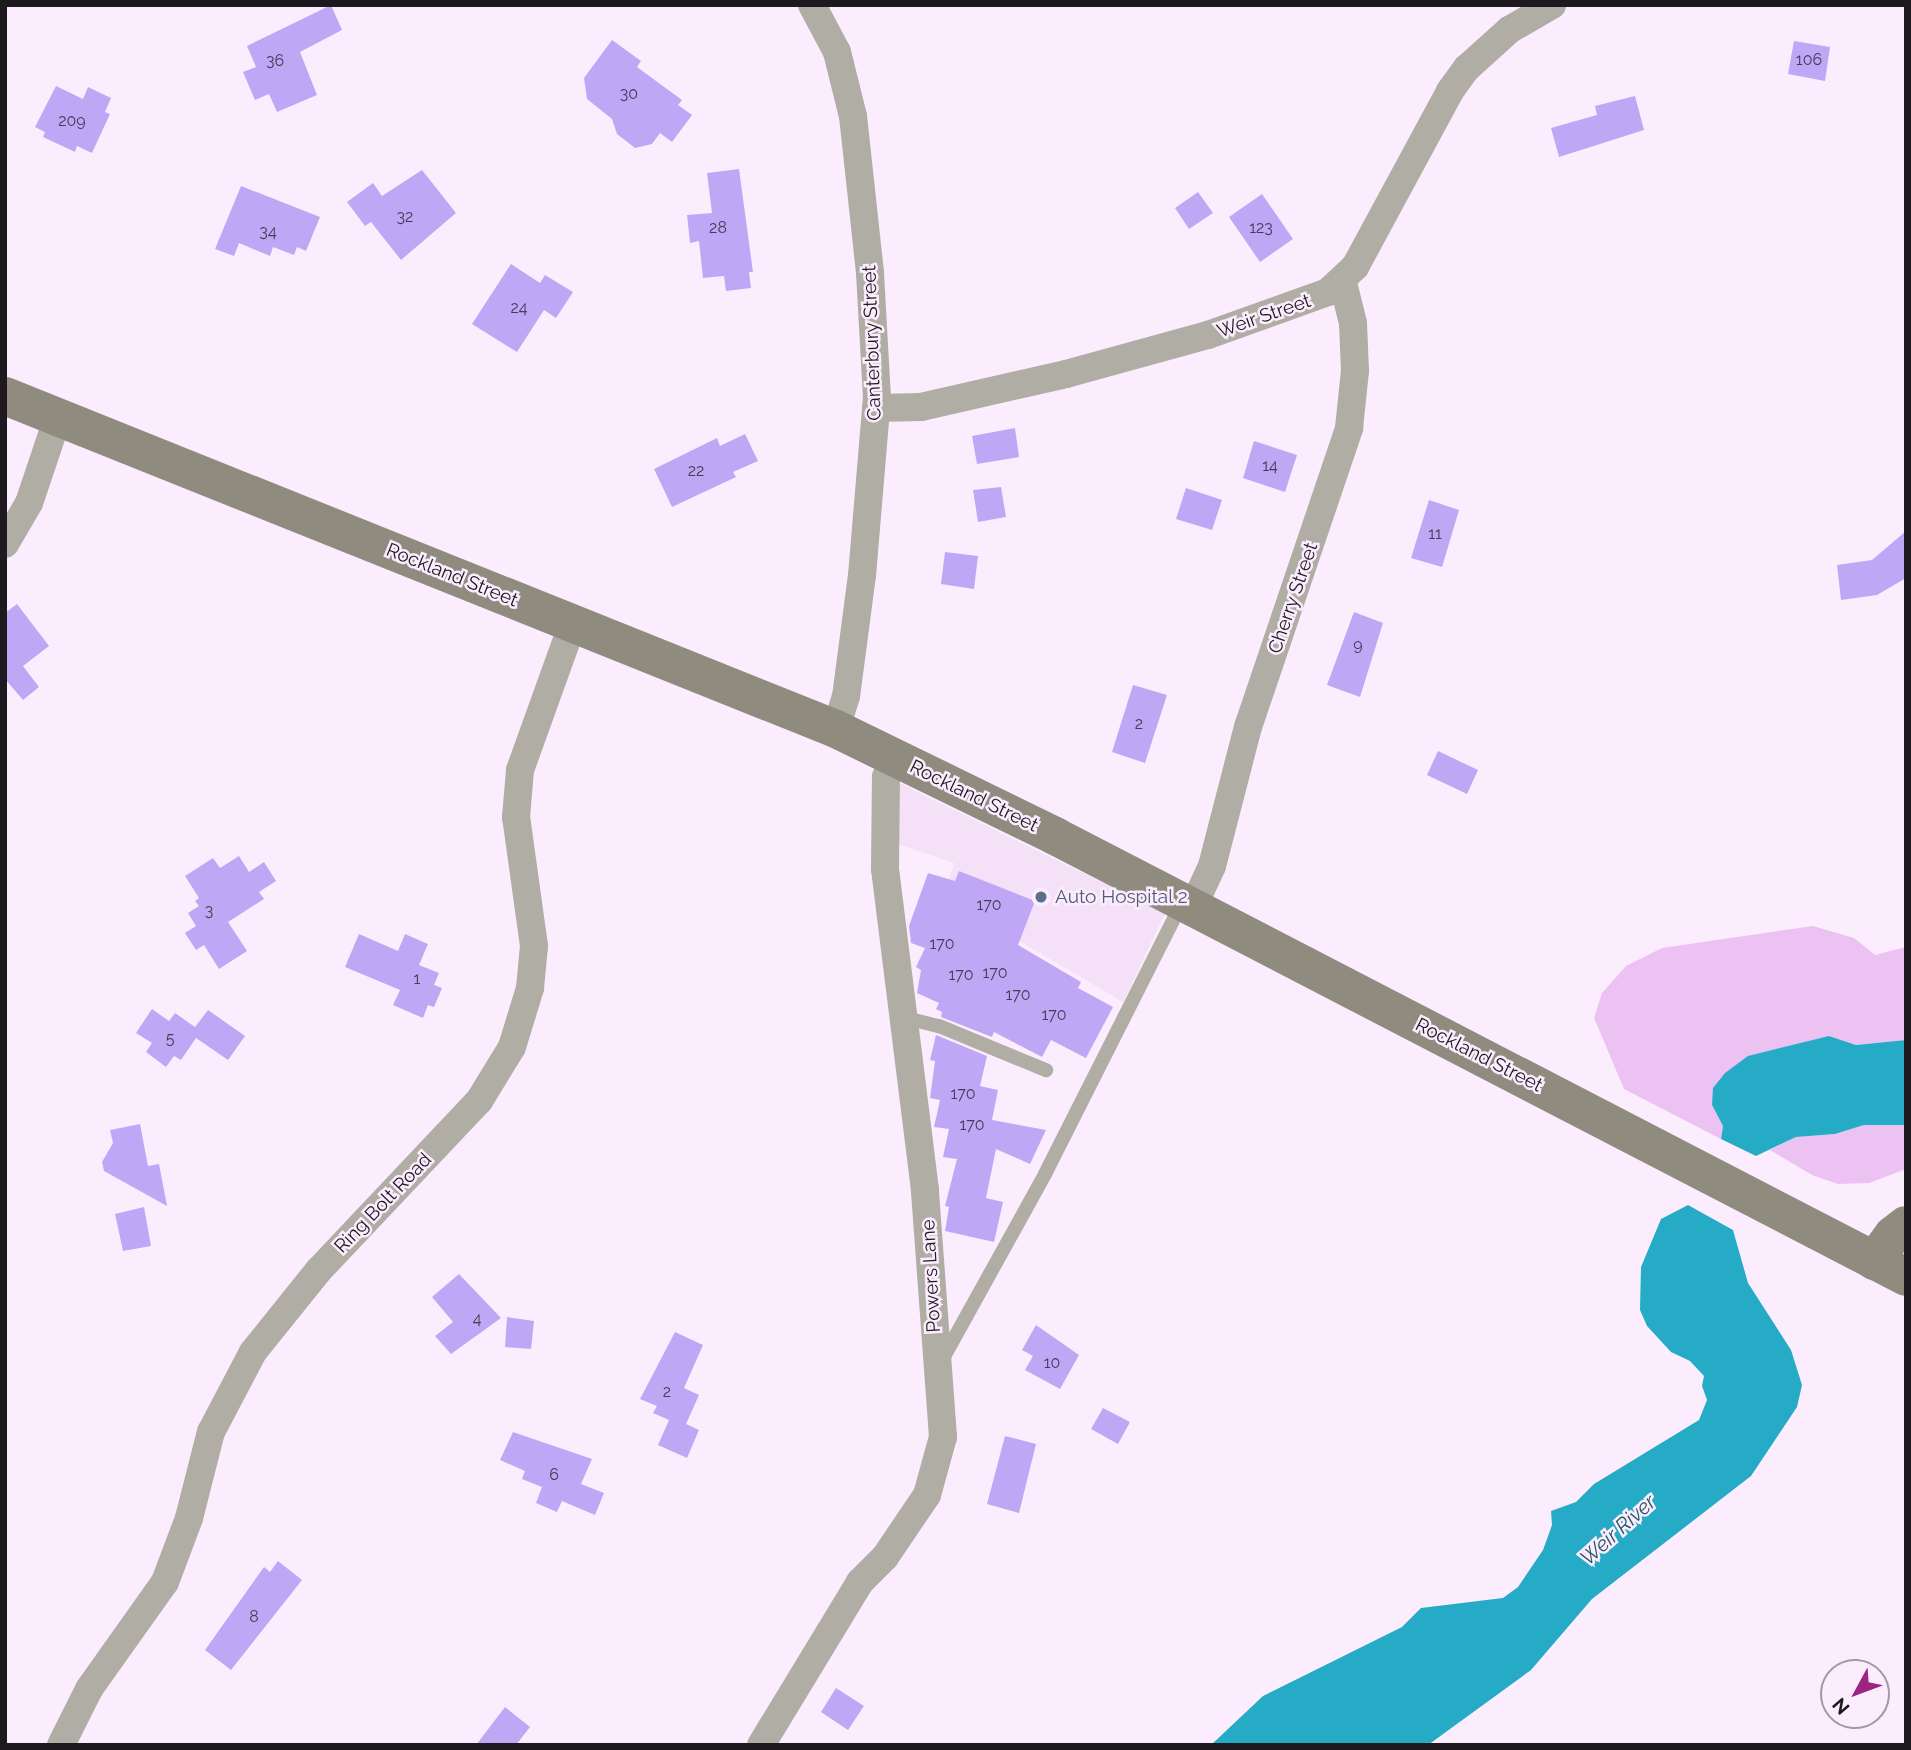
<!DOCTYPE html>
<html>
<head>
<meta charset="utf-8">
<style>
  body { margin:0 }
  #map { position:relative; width:1911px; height:1750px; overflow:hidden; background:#fcedfe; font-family:Raleway,sans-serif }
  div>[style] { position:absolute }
  .built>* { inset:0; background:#f4e0f7 }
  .green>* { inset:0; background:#ebc2f2 }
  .water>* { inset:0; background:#26abc7 }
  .building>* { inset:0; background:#bfa7f6 }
  .lane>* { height:14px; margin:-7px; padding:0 7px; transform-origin:7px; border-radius:7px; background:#b0ada5 }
  .street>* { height:28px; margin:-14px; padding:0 14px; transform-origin:14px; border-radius:14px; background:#b0ada5 }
  .secondary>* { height:38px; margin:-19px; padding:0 19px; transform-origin:19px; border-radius:19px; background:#8f8b7f }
  .dots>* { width:19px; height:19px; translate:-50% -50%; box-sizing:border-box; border:4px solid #fcedfe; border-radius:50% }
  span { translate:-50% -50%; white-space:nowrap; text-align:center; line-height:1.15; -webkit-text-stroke:5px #fcedfe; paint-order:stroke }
  .number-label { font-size:16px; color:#463c55 }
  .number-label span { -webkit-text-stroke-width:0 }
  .street-label { font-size:19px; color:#1e191f }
  .service-label { font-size:19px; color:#4e5e75 }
  .left { translate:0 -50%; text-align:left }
  .water-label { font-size:21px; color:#255864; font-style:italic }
  .frame { position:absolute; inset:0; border:7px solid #1e191f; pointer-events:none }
  .north { position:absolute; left:1820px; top:1659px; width:70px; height:70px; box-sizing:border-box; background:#fcedfe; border:2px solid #a398a5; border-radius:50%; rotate:229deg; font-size:19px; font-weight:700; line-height:28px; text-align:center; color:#1e191f }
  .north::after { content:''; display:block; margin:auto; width:24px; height:32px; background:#9b2580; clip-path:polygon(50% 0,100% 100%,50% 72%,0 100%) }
</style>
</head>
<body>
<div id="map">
  <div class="built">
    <div style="clip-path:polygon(899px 783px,1165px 913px,1123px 1002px,1019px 941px,948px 883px,954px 863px,895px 843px)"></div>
  </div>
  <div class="green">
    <div style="clip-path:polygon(1813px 926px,1854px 938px,1875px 955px,1906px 947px,1906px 1040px,1856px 1045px,1829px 1036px,1712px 1105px,1723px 1126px,1721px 1139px,1624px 1089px,1594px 1018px,1602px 993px,1626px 966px,1662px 948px)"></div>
    <div style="clip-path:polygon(1864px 1125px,1906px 1125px,1906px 1169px,1869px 1183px,1838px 1184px,1812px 1175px,1770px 1150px,1796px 1137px,1835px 1134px)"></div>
  </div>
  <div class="water">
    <div style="clip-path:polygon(1829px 1036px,1856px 1045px,1906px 1040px,1906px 1125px,1864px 1125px,1835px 1134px,1796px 1137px,1756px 1156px,1721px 1139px,1723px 1126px,1712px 1105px,1713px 1088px,1725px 1073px,1748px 1056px)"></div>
    <div style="clip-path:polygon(1688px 1205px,1733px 1230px,1748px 1283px,1791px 1350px,1802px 1385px,1797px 1407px,1751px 1476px,1592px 1599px,1531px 1670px,1428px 1745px,1211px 1745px,1263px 1696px,1402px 1627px,1421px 1608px,1503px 1598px,1518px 1587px,1543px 1550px,1552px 1525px,1551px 1511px,1576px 1502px,1594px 1484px,1699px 1420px,1707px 1400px,1702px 1386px,1704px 1376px,1690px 1361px,1671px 1352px,1647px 1326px,1640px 1310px,1641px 1267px,1661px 1219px)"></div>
  </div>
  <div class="building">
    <div style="clip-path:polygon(331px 5px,342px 30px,300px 52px,317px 95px,277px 112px,269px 94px,255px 100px,243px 72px,256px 67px,247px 46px)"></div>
    <div style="clip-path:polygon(612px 40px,641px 61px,637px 67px,682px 100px,678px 105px,692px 115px,672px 142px,660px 133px,652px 144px,635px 148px,617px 134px,612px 119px,587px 99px,584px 78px)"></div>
    <div style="clip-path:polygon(1794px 41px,1830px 47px,1825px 81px,1788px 74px)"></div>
    <div style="clip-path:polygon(56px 86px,83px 99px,88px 87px,111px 98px,105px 112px,110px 114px,92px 153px,77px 146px,75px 152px,43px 137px,45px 132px,35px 127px)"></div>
    <div style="clip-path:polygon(1635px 96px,1644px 130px,1559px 157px,1551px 128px,1597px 115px,1595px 106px)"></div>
    <div style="clip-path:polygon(739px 169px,753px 272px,749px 272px,751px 288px,726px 291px,724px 276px,703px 278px,699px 241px,690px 243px,687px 215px,712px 213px,707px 173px)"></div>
    <div style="clip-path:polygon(422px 170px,456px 213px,401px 260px,371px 222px,365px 226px,347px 202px,373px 183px,382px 196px)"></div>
    <div style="clip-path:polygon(241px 186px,320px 217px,306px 251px,297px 247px,294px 255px,273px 247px,270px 256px,239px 243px,234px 256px,215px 249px)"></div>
    <div style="clip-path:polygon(1198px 192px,1213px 213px,1189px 229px,1175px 208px)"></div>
    <div style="clip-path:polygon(1262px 194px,1293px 239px,1260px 262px,1229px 217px)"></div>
    <div style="clip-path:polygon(511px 264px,540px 283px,545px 275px,573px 292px,556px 318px,544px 310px,517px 352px,472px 324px)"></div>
    <div style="clip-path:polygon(1015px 428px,1019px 457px,977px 464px,972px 436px)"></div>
    <div style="clip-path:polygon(745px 434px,758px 461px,733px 472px,736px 477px,672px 507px,654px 469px,717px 438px,720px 446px)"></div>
    <div style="clip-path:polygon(1254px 441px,1297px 455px,1285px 492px,1243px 478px)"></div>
    <div style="clip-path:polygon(1001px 487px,1006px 517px,978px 522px,973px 490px)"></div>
    <div style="clip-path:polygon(1186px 488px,1222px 500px,1212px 530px,1176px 519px)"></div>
    <div style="clip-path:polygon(1429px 500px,1459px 510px,1442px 567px,1411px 558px)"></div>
    <div style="clip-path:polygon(1906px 531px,1906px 578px,1877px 595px,1841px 600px,1837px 565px,1872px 560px)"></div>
    <div style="clip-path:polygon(945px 552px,978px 556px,974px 589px,941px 584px)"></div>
    <div style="clip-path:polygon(17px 604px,49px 646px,23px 666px,39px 687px,23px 700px,5px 679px,5px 613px)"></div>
    <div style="clip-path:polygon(1354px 612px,1383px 623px,1360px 697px,1327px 685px)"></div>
    <div style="clip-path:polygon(1133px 685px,1167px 695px,1145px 763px,1112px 752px)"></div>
    <div style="clip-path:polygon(1438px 751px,1478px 770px,1467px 794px,1427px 775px)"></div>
    <div style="clip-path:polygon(239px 856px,249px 872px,264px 862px,276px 881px,259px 892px,264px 899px,228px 922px,247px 951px,219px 969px,204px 945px,196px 950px,185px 933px,196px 926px,188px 913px,199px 906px,195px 901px,199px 898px,185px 876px,213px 858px,220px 868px)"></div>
    <div style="clip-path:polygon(959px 871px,1035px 901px,1018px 945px,1081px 982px,1078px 988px,1113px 1007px,1086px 1058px,1051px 1040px,1042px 1057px,994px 1032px,992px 1037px,941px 1017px,942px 1012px,936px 1009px,939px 1003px,917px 993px,921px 970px,916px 967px,925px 948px,911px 943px,909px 926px,928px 873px,955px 881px)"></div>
    <div style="clip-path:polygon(359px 934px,398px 951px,405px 934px,428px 944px,419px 965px,439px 973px,434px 985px,442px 988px,434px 1007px,428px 1005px,423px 1018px,393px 1005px,400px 990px,345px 967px)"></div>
    <div style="clip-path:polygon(152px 1009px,169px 1021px,175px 1013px,195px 1027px,208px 1010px,245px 1036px,228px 1060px,196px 1038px,181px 1060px,174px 1056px,166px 1067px,146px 1052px,152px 1043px,136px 1033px)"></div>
    <div style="clip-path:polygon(936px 1035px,987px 1056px,980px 1086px,998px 1090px,992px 1120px,1046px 1130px,1030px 1164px,996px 1149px,986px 1198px,1003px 1202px,994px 1242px,945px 1231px,949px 1207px,945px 1206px,957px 1159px,943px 1157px,949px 1129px,934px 1127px,940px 1100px,930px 1098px,935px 1061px,930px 1060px)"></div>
    <div style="clip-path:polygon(140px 1124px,148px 1166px,159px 1164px,167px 1206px,104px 1171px,102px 1162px,113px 1143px,110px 1130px)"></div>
    <div style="clip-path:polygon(144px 1207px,151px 1246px,123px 1251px,115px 1214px)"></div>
    <div style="clip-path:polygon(459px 1274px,501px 1318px,451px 1354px,435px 1336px,453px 1322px,432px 1297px)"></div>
    <div style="clip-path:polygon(507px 1317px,534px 1321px,531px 1349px,505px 1347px)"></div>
    <div style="clip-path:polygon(1036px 1325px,1079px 1355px,1060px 1389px,1025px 1370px,1033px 1356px,1022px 1350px)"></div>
    <div style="clip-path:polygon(675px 1332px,703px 1345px,684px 1388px,699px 1395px,686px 1424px,699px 1430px,687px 1458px,658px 1445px,669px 1420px,653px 1413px,657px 1406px,640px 1399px)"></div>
    <div style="clip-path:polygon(1103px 1408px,1130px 1422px,1118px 1444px,1091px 1429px)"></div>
    <div style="clip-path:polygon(513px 1432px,592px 1459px,581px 1484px,604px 1493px,595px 1515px,562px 1501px,557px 1512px,536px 1503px,542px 1487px,522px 1479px,525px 1471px,500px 1460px)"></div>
    <div style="clip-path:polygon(1005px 1436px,1036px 1444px,1019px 1513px,987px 1504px)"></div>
    <div style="clip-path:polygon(278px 1561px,302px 1580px,231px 1670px,205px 1650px,264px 1567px,270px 1572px)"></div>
    <div style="clip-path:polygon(836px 1688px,864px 1706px,848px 1730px,821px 1712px)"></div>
    <div style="clip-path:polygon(505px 1707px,530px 1727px,516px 1745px,476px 1745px)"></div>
  </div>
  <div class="lane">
    <div style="left:902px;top:1017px;width:38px;rotate:14deg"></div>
    <div style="left:939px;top:1026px;width:116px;rotate:22.4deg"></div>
    <div style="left:941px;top:1362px;width:215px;rotate:-61deg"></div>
    <div style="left:1045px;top:1174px;width:304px;rotate:-63.2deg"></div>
  </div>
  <div class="street">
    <div style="left:812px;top:5px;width:53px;rotate:62deg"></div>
    <div style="left:837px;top:52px;width:66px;rotate:76deg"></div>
    <div style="left:853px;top:116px;width:158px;rotate:83.8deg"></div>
    <div style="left:870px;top:273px;width:124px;rotate:86.8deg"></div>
    <div style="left:877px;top:397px;width:179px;rotate:94.8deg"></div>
    <div style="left:862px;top:575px;width:122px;rotate:97.5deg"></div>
    <div style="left:846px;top:696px;width:34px;rotate:107deg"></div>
    <div style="left:876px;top:408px;width:45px;rotate:-1.3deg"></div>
    <div style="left:921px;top:407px;width:149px;rotate:-12.8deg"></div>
    <div style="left:1066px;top:374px;width:147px;rotate:-15.4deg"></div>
    <div style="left:1208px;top:335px;width:127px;rotate:-19.7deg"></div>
    <div style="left:1328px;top:292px;width:37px;rotate:-43deg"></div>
    <div style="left:1355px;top:267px;width:200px;rotate:-61.6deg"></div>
    <div style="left:1450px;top:91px;width:29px;rotate:-54deg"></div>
    <div style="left:1467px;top:68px;width:57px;rotate:-42.1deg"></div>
    <div style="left:1509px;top:30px;width:50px;rotate:-30.2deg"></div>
    <div style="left:5px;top:544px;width:48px;rotate:-59.7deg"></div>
    <div style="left:29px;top:503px;width:91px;rotate:-71.4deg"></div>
    <div style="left:1193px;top:907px;width:45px;rotate:-65.1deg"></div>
    <div style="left:1212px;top:866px;width:144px;rotate:-75.5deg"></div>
    <div style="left:1248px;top:727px;width:316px;rotate:-71.3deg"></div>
    <div style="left:1349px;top:428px;width:57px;rotate:-84deg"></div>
    <div style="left:1355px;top:371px;width:48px;rotate:-92.4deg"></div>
    <div style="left:1353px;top:323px;width:41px;rotate:-104deg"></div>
    <div style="left:61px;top:1745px;width:63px;rotate:-63.4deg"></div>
    <div style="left:89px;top:1689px;width:131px;rotate:-54.6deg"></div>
    <div style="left:165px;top:1582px;width:68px;rotate:-69.4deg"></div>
    <div style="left:189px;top:1518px;width:89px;rotate:-75.7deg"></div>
    <div style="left:211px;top:1432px;width:90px;rotate:-62.3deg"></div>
    <div style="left:253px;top:1352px;width:105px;rotate:-51.2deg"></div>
    <div style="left:319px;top:1270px;width:233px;rotate:-46.6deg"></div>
    <div style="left:479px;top:1101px;width:63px;rotate:-58.6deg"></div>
    <div style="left:512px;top:1047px;width:62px;rotate:-73deg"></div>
    <div style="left:530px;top:988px;width:42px;rotate:-84.6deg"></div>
    <div style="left:534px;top:946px;width:130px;rotate:-97.9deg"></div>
    <div style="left:516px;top:817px;width:47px;rotate:-85.1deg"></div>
    <div style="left:520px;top:770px;width:156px;rotate:-70.2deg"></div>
    <div style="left:761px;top:1745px;width:191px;rotate:-58.7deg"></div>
    <div style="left:860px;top:1582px;width:35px;rotate:-45deg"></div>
    <div style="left:885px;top:1557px;width:75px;rotate:-55.9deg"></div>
    <div style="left:927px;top:1495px;width:60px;rotate:-74.6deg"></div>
    <div style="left:943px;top:1437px;width:248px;rotate:-94.2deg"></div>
    <div style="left:925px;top:1190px;width:323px;rotate:-97.1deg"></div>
    <div style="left:885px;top:869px;width:92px;rotate:-89.4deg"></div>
    <div style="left:886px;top:777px;width:22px;rotate:-72deg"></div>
  </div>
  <div class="secondary">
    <div style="left:5px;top:396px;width:895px;rotate:21.84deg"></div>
    <div style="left:836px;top:729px;width:244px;rotate:26deg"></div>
    <div style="left:1055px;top:836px;width:958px;rotate:27.39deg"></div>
    <div style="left:1874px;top:1261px;width:32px;rotate:-54deg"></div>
    <div style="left:1893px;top:1235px;width:16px;rotate:-38deg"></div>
  </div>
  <div class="dots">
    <div style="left:1041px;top:897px;background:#5c6f8a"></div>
  </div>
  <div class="number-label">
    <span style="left:1809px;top:60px">106</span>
    <span style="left:275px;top:61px">36</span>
    <span style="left:629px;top:94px">30</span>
    <span style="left:72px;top:121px">209</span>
    <span style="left:405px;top:217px">32</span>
    <span style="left:718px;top:228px">28</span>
    <span style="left:1261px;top:228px">123</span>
    <span style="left:268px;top:232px">34</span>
    <span style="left:519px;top:308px">24</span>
    <span style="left:1270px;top:466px">14</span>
    <span style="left:696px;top:471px">22</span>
    <span style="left:1435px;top:534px">11</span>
    <span style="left:1358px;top:645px">9</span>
    <span style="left:1139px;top:724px">2</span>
    <span style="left:989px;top:905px">170</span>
    <span style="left:209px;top:911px">3</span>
    <span style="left:942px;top:944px">170</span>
    <span style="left:995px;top:973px">170</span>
    <span style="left:961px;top:975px">170</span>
    <span style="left:417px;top:979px">1</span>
    <span style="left:1018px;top:995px">170</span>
    <span style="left:1054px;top:1015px">170</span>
    <span style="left:170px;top:1039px">5</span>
    <span style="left:963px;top:1094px">170</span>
    <span style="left:972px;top:1125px">170</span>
    <span style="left:477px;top:1319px">4</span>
    <span style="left:1052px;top:1363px">10</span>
    <span style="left:667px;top:1392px">2</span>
    <span style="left:554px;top:1475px">6</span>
    <span style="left:254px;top:1617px">8</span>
  </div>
  <div class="street-label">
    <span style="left:1264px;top:316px;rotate:-19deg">Weir Street</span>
    <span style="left:872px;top:343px;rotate:-92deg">Canterbury Street</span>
    <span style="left:452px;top:575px;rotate:22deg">Rockland Street</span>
    <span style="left:1293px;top:598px;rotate:-71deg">Cherry Street</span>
    <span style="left:974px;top:796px;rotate:26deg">Rockland Street</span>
    <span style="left:1479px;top:1055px;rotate:27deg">Rockland Street</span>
    <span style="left:383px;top:1203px;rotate:-46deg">Ring Bolt Road</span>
    <span style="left:931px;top:1276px;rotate:-93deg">Powers Lane</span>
  </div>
  <div class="service-label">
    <span class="left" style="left:1055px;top:897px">Auto Hospital 2</span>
  </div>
  <div class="water-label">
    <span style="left:1618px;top:1530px;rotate:-42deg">Weir River</span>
  </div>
  <div class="frame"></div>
  <div class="north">N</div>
</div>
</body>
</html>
